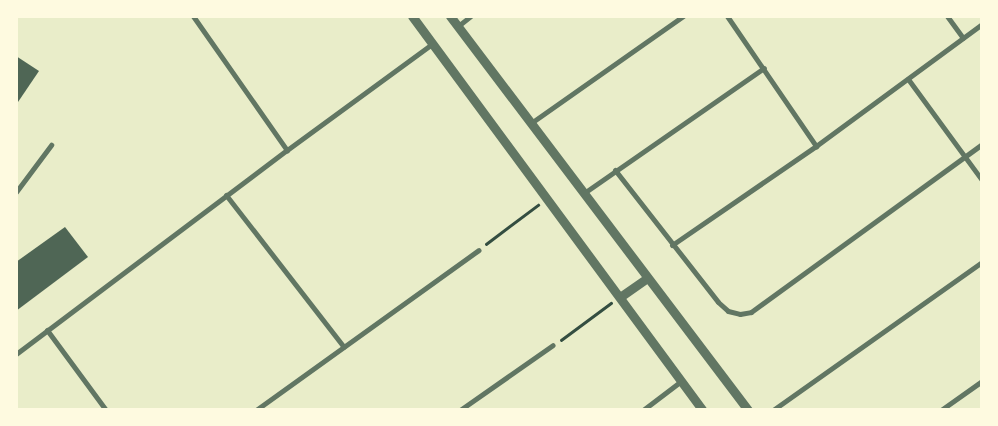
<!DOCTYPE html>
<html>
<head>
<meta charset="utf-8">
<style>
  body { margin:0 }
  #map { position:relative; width:998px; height:426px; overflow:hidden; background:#e9edc9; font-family:"Open Sans",sans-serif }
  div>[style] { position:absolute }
  .building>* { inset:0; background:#4f6655 }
  .path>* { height:2.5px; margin:-1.25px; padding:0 1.25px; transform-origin:1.25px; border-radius:1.25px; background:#344e41 }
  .minor>* { height:5px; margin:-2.5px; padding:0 2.5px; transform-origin:2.5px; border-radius:2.5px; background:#617663 }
  .tertiary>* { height:9px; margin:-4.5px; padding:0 4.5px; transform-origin:4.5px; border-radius:4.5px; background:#617663 }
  span { translate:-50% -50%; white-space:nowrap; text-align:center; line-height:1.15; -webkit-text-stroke:4px #fefae0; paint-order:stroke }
  .frame { position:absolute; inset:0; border:18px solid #fefae0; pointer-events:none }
</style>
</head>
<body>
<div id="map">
  <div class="building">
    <div style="clip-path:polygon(16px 56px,39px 71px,16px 105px)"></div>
    <div style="clip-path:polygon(65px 227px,88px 257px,16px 311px,16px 262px)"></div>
  </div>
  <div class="path">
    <div style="left:486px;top:244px;width:65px;rotate:-36.9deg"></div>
    <div style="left:561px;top:340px;width:62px;rotate:-36.5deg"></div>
  </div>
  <div class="minor">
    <div style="left:193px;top:16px;width:164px;rotate:55deg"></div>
    <div style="left:727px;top:16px;width:158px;rotate:55.6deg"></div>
    <div style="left:947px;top:16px;width:27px;rotate:54deg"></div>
    <div style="left:458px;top:26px;width:16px;rotate:-38deg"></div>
    <div style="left:908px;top:79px;width:125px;rotate:53.8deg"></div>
    <div style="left:531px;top:123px;width:186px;rotate:-35.1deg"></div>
    <div style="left:615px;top:170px;width:167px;rotate:52deg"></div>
    <div style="left:718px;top:302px;width:13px;rotate:42deg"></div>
    <div style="left:728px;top:311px;width:12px;rotate:14deg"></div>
    <div style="left:740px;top:314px;width:11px;rotate:-10deg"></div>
    <div style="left:751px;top:312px;width:286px;rotate:-36deg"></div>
    <div style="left:16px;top:192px;width:59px;rotate:-53.3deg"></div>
    <div style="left:584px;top:193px;width:219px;rotate:-34.8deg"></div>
    <div style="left:226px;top:195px;width:192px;rotate:52.2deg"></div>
    <div style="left:672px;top:245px;width:175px;rotate:-34.5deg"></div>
    <div style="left:816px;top:146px;width:206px;rotate:-36.3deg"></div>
    <div style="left:47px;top:330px;width:99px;rotate:53.6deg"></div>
    <div style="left:16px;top:354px;width:339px;rotate:-37deg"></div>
    <div style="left:287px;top:150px;width:180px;rotate:-36.2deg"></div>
    <div style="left:256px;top:410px;width:274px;rotate:-35.7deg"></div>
    <div style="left:460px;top:410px;width:113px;rotate:-35deg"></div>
    <div style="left:643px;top:410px;width:48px;rotate:-37.3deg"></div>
    <div style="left:773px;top:410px;width:256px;rotate:-35.3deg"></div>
    <div style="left:941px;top:410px;width:50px;rotate:-35.3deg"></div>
  </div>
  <div class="tertiary">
    <div style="left:412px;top:16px;width:489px;rotate:53.6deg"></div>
    <div style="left:450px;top:16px;width:494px;rotate:52.9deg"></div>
    <div style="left:620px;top:297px;width:33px;rotate:-35deg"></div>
  </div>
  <div class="frame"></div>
</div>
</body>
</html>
